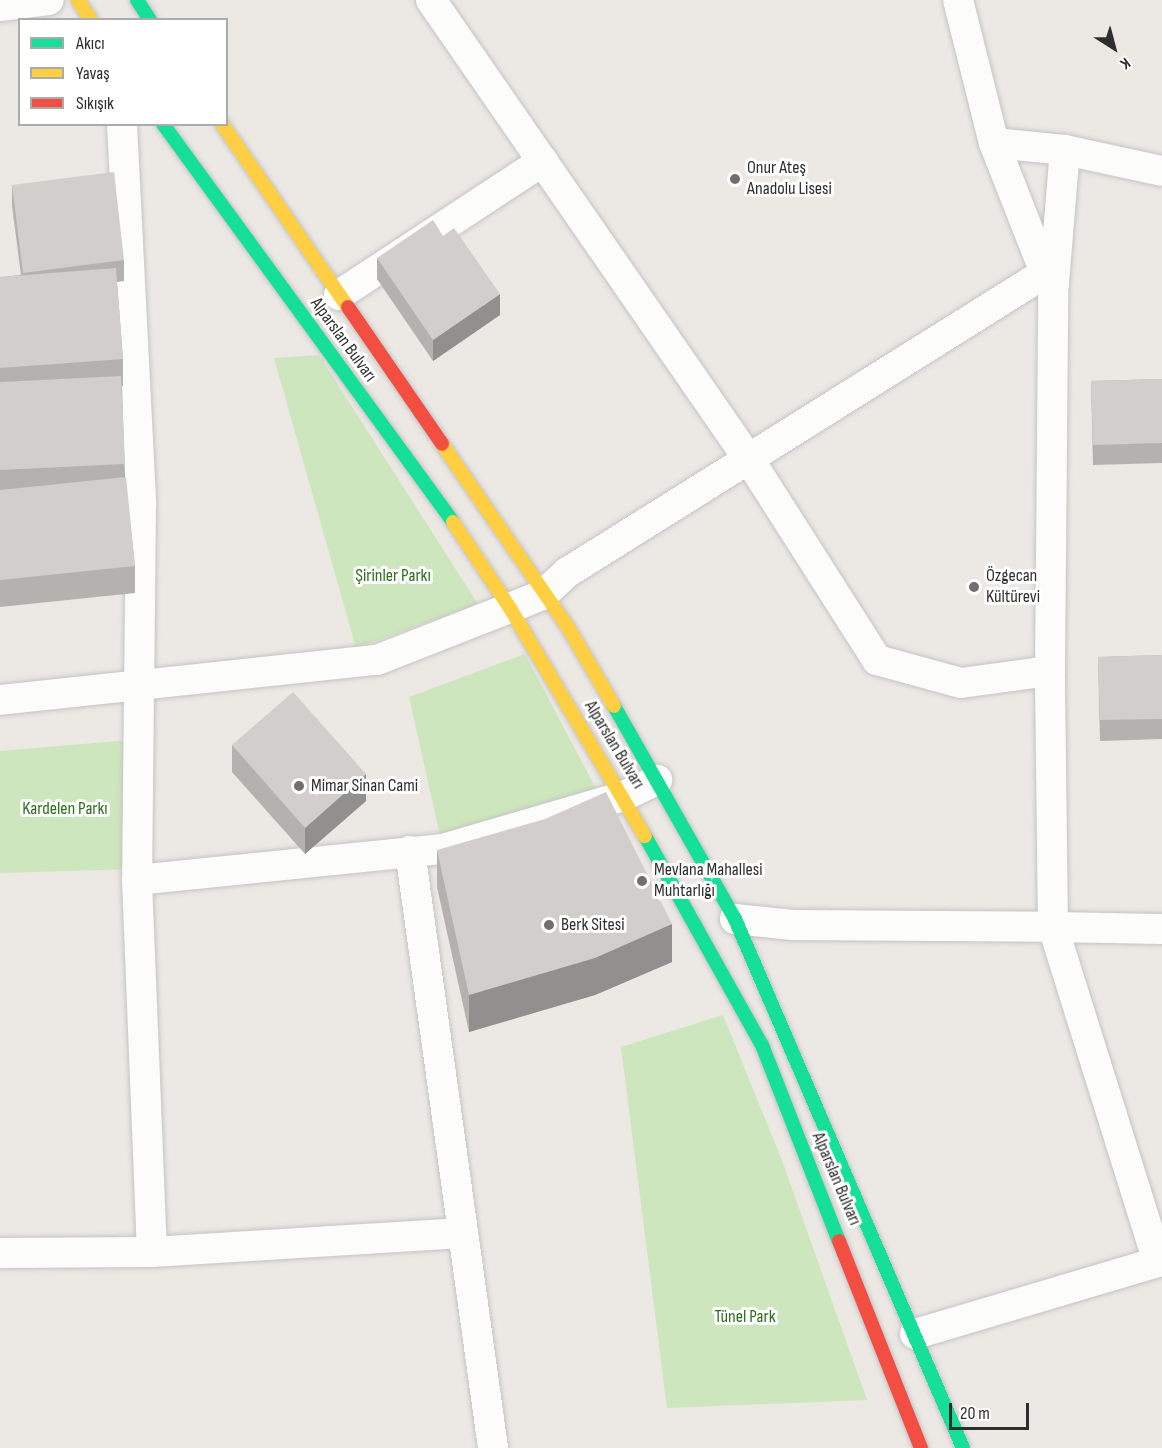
<!DOCTYPE html>
<html>
<head>
<meta charset="utf-8">
<style>
  body { margin:0 }
  #map { position:relative; width:1162px; height:1448px; overflow:hidden; background:#ece8e4; font-family:"Sofia Sans Condensed",sans-serif }
  div>[style] { position:absolute }
  .green>* { inset:0; background:#cee6be }
  .roads { filter:drop-shadow(0 0 2px #c5c4c5) drop-shadow(0 0 2px #c5c4c5) }
  .street>* { height:30px; margin:-15px; padding:0 15px; transform-origin:15px; border-radius:15px; background:#fcfcfb }
  .fast>* { height:14px; margin:-7px; padding:0 7px; transform-origin:7px; border-radius:7px; background:#16e098 }
  .slow>* { height:14px; margin:-7px; padding:0 7px; transform-origin:7px; border-radius:7px; background:#ffcf43 }
  .jam>* { height:14px; margin:-7px; padding:0 7px; transform-origin:7px; border-radius:7px; background:#f24e42 }
  .wall>* { inset:0; background:#b4b1af }
  .shaded-wall>* { inset:0; background:#92908e }
  .building>* { inset:0; background:#d1cecb }
  .dots>* { width:16px; height:16px; translate:-50% -50%; box-sizing:border-box; border:3px solid #fff; border-radius:50% }
  span { translate:-50% -50%; white-space:nowrap; text-align:center; line-height:1.15; -webkit-text-stroke:6px #fff; paint-order:stroke }
  .poi-label { font-size:18px; color:#2e2e2e }
  .left { translate:0 -50%; text-align:left }
  .street-label { font-size:18px; color:#2e2e2e }
  .park-label { font-size:18px; color:#2c6e1b }
  .legend { position:absolute; left:18px; top:18px; width:210px; height:108px; box-sizing:border-box; background:#fff; border:2px solid #ababab; margin:0; padding:8px 10px; list-style:none; font-size:18px; color:#2e2e2e }
  .legend li { display:flex; align-items:center; gap:12px; height:30px }
  .legend b { width:30px; border:2px solid #ababab }
  .north { position:absolute; left:1084px; top:18px; width:60px; height:60px; -webkit-text-stroke:4px #fff; paint-order:stroke; rotate:144deg; font-size:16px; font-weight:700; line-height:24px; text-align:center; color:#2e2e2e }
  .north::after { content:''; display:block; margin:auto; width:21px; height:27px; background:#2e2e2e; clip-path:polygon(50% 0,100% 100%,50% 72%,0 100%) }
  .scale { position:absolute; left:949px; top:1403px; width:80px; height:27px; box-sizing:border-box; border:3px solid #2e2e2e; border-top:0; padding-left:8px; font-size:18px; line-height:21px; white-space:nowrap; color:#2e2e2e; -webkit-text-stroke:4px #fff; paint-order:stroke }
</style>
</head>
<body>
<div id="map">
  <div class="green">
    <div style="clip-path:polygon(319px 355px,478px 604px,356px 648px,274px 358px)"></div>
    <div style="clip-path:polygon(525px 654px,602px 800px,443px 849px,409px 697px)"></div>
    <div style="clip-path:polygon(130px 740px,134px 869px,0 873px,0 751px)"></div>
    <div style="clip-path:polygon(723px 1015px,783px 1163px,867px 1400px,667px 1408px,621px 1047px)"></div>
  </div>
  <div class="roads">
    <div class="street">
      <div style="left:431px;top:0;width:568px;rotate:55.33deg"></div>
      <div style="left:754px;top:467px;width:229px;rotate:57.5deg"></div>
      <div style="left:877px;top:660px;width:87px;rotate:15.3deg"></div>
      <div style="left:961px;top:683px;width:90px;rotate:-7.7deg"></div>
      <div style="left:958px;top:0;width:147px;rotate:75.9deg"></div>
      <div style="left:994px;top:143px;width:156px;rotate:68.5deg"></div>
      <div style="left:0;top:6px;width:49px;rotate:-7deg"></div>
      <div style="left:122px;top:124px;width:381px;rotate:87.1deg"></div>
      <div style="left:141px;top:505px;width:375px;rotate:90.6deg"></div>
      <div style="left:137px;top:880px;width:308px;rotate:-5.8deg"></div>
      <div style="left:443px;top:849px;width:189px;rotate:-16.3deg"></div>
      <div style="left:624px;top:796px;width:37px;rotate:-26deg"></div>
      <div style="left:994px;top:143px;width:71px;rotate:5.6deg"></div>
      <div style="left:1065px;top:150px;width:99px;rotate:12.2deg"></div>
      <div style="left:339px;top:295px;width:244px;rotate:-33.3deg"></div>
      <div style="left:0;top:700px;width:379px;rotate:-6.1deg"></div>
      <div style="left:377px;top:660px;width:143px;rotate:-21.4deg"></div>
      <div style="left:510px;top:608px;width:37px;rotate:-22deg"></div>
      <div style="left:544px;top:594px;width:33px;rotate:-43deg"></div>
      <div style="left:568px;top:572px;width:563px;rotate:-32.08deg"></div>
      <div style="left:410px;top:851px;width:603px;rotate:82.08deg"></div>
      <div style="left:137px;top:880px;width:372px;rotate:87.7deg"></div>
      <div style="left:735px;top:919px;width:58px;rotate:5.9deg"></div>
      <div style="left:793px;top:925px;width:260px;rotate:0.4deg"></div>
      <div style="left:1053px;top:927px;width:256px;rotate:-90.7deg"></div>
      <div style="left:1050px;top:671px;width:376px;rotate:-89.5deg"></div>
      <div style="left:1053px;top:295px;width:145px;rotate:-85.3deg"></div>
      <div style="left:0;top:1253px;width:152px;rotate:-0.4deg"></div>
      <div style="left:152px;top:1252px;width:311px;rotate:-3.5deg"></div>
      <div style="left:1158px;top:1262px;width:351px;rotate:-107.4deg"></div>
      <div style="left:1053px;top:927px;width:109px;rotate:1.1deg"></div>
      <div style="left:915px;top:1334px;width:258px;rotate:-16.5deg"></div>
    </div>
    <div class="fast">
      <div style="left:137px;top:0;width:24px;rotate:57deg"></div>
      <div style="left:163px;top:124px;width:492px;rotate:53.9deg"></div>
      <div style="left:614px;top:706px;width:245px;rotate:60.4deg"></div>
      <div style="left:735px;top:919px;width:576px;rotate:66.68deg"></div>
      <div style="left:645px;top:836px;width:240px;rotate:60.8deg"></div>
      <div style="left:762px;top:1045px;width:211px;rotate:68.6deg"></div>
    </div>
    <div class="slow">
      <div style="left:78px;top:0;width:24px;rotate:57deg"></div>
      <div style="left:222px;top:124px;width:222px;rotate:55.5deg"></div>
      <div style="left:442px;top:444px;width:224px;rotate:55.5deg"></div>
      <div style="left:569px;top:629px;width:89px;rotate:59.7deg"></div>
      <div style="left:453px;top:522px;width:103px;rotate:56.5deg"></div>
      <div style="left:510px;top:608px;width:265px;rotate:59.4deg"></div>
    </div>
    <div class="jam">
      <div style="left:348px;top:307px;width:166px;rotate:55.5deg"></div>
      <div style="left:839px;top:1241px;width:223px;rotate:68.4deg"></div>
    </div>
  </div>
  <div class="wall">
    <div style="clip-path:polygon(12px 185px,124px 260px,124px 281px,117px 282px,123px 359px,123px 386px,122px 386px,125px 477px,135px 566px,135px 593px,0 607px,0 277px,21px 275px,12px 206px)"></div>
    <div style="clip-path:polygon(377px 258px,500px 315px,433px 361px,377px 279px)"></div>
    <div style="clip-path:polygon(1162px 379px,1162px 463px,1093px 465px,1091px 381px)"></div>
    <div style="clip-path:polygon(1162px 655px,1162px 739px,1100px 741px,1098px 657px)"></div>
    <div style="clip-path:polygon(232px 745px,366px 801px,305px 854px,232px 772px)"></div>
    <div style="clip-path:polygon(437px 850px,672px 962px,595px 995px,469px 1032px,437px 887px)"></div>
  </div>
  <div class="shaded-wall">
    <div style="clip-path:polygon(500px 294px,500px 315px,433px 361px,433px 340px)"></div>
    <div style="clip-path:polygon(366px 774px,366px 801px,305px 854px,305px 828px)"></div>
    <div style="clip-path:polygon(672px 924px,672px 962px,595px 995px,469px 1032px,469px 995px)"></div>
  </div>
  <div class="building">
    <div style="clip-path:polygon(114px 172px,124px 260px,23px 273px,12px 185px)"></div>
    <div style="clip-path:polygon(433px 220px,443px 236px,454px 228px,500px 294px,433px 340px,377px 258px)"></div>
    <div style="clip-path:polygon(116px 268px,123px 359px,0 368px,0 277px)"></div>
    <div style="clip-path:polygon(121px 376px,125px 464px,0 470px,0 382px)"></div>
    <div style="clip-path:polygon(1162px 379px,1162px 443px,1093px 445px,1091px 381px)"></div>
    <div style="clip-path:polygon(126px 477px,135px 566px,0 580px,0 490px)"></div>
    <div style="clip-path:polygon(1162px 655px,1162px 719px,1100px 720px,1098px 657px)"></div>
    <div style="clip-path:polygon(293px 692px,366px 774px,305px 828px,232px 745px)"></div>
    <div style="clip-path:polygon(606px 792px,672px 924px,595px 958px,469px 995px,437px 850px,545px 819px)"></div>
  </div>
  <div class="dots">
    <div style="left:735px;top:179px;background:#706f6e"></div>
    <div style="left:974px;top:587px;background:#706f6e"></div>
    <div style="left:299px;top:786px;background:#706f6e"></div>
    <div style="left:642px;top:881px;background:#706f6e"></div>
    <div style="left:549px;top:925px;background:#706f6e"></div>
  </div>
  <div class="poi-label">
    <span class="left" style="left:747px;top:179px">Onur Ateş<br>Anadolu Lisesi</span>
    <span class="left" style="left:986px;top:587px">Özgecan<br>Kültürevi</span>
    <span class="left" style="left:311px;top:786px">Mimar Sinan Cami</span>
    <span class="left" style="left:654px;top:881px">Mevlana Mahallesi<br>Muhtarlığı</span>
    <span class="left" style="left:561px;top:925px">Berk Sitesi</span>
  </div>
  <div class="street-label">
    <span style="left:343px;top:340px;rotate:54deg">Alparslan Bulvarı</span>
    <span style="left:614px;top:745px;rotate:59deg">Alparslan Bulvarı</span>
    <span style="left:836px;top:1179px;rotate:67deg">Alparslan Bulvarı</span>
  </div>
  <div class="park-label">
    <span style="left:393px;top:576px">Şirinler Parkı</span>
    <span style="left:65px;top:809px">Kardelen Parkı</span>
    <span style="left:745px;top:1317px">Tünel Park</span>
  </div>
  <ul class="legend">
  <li><b style="height:8px;background:#16e098"></b>Akıcı</li>
  <li><b style="height:8px;background:#ffcf43"></b>Yavaş</li>
  <li><b style="height:8px;background:#f24e42"></b>Sıkışık</li>
  </ul>
  <div class="north">K</div>
  <div class="scale">20 m</div>
</div>
</body>
</html>
